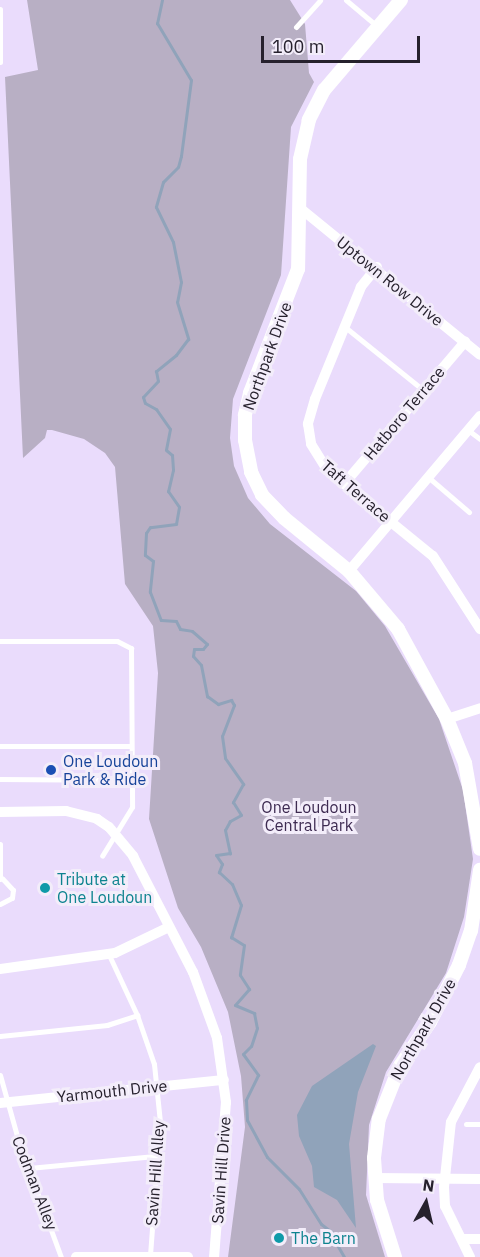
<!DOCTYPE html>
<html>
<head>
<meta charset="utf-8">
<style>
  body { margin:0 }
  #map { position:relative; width:480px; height:1257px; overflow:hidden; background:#eadcfc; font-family:"IBM Plex Sans",sans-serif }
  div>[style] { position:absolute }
  .green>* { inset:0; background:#b8afc4 }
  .water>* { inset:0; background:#90a3ba }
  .stream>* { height:3px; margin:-1.5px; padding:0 1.5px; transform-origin:1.5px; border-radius:1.5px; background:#90a3ba }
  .service>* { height:5px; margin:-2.5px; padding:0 2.5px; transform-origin:2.5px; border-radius:2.5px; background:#fff }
  .minor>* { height:10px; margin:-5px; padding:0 5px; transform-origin:5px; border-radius:5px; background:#fff }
  .tertiary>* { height:14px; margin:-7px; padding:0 7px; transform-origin:7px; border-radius:7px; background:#fff }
  .dots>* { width:16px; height:16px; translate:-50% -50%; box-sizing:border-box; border:3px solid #f3edfa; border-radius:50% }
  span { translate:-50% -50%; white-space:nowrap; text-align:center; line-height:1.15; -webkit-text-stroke:6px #f3edfa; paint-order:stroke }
  .street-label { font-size:16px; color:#26212d }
  .transit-label { font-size:16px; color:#164399 }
  .left { translate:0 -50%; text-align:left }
  .park-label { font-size:16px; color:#3d2a51 }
  .culture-label { font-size:16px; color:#0d838f }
  .north { position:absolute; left:396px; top:1173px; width:60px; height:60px; -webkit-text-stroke:4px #f3edfa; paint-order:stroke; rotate:8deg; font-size:16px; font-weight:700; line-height:24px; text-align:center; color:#26212d }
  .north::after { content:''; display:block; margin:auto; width:21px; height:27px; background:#26212d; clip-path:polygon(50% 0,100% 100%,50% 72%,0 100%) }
  .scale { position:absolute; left:261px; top:36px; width:159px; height:27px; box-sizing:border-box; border:3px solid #26212d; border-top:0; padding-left:8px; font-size:18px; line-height:21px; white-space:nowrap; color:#26212d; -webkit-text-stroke:4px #f3edfa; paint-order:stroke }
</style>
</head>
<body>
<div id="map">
  <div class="green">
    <div style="clip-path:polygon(27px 0,290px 0,305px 24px,309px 73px,314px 82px,291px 127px,281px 275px,233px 399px,230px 438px,234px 466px,248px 498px,270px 524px,356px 591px,385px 626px,439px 719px,463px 790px,473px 859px,464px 917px,446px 973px,386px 1072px,369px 1125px,366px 1195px,385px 1257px,228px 1257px,245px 1127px,241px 1076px,228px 1012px,201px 947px,178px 908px,149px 819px,158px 673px,153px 626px,125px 584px,115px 467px,105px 453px,84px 439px,52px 430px,47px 430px,45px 438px,23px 458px,5px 77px,38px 70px)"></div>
  </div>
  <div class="water">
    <div style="clip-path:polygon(373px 1044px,376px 1046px,358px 1092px,349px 1144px,356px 1228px,337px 1200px,314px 1187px,312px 1166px,299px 1136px,297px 1115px,312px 1086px)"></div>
  </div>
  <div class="stream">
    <div style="left:162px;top:0;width:24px;rotate:102deg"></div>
    <div style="left:157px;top:23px;width:66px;rotate:59.2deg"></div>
    <div style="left:191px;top:80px;width:77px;rotate:97.5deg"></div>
    <div style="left:181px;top:156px;width:11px;rotate:105deg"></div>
    <div style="left:178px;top:167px;width:21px;rotate:135deg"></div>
    <div style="left:163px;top:182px;width:26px;rotate:106deg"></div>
    <div style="left:156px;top:207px;width:39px;rotate:64deg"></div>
    <div style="left:173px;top:242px;width:41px;rotate:78.7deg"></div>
    <div style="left:181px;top:282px;width:20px;rotate:101deg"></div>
    <div style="left:177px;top:302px;width:39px;rotate:73deg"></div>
    <div style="left:188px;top:339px;width:20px;rotate:127deg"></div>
    <div style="left:176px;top:355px;width:26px;rotate:141deg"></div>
    <div style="left:156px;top:371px;width:10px;rotate:79deg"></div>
    <div style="left:158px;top:381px;width:22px;rotate:133deg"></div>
    <div style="left:143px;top:397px;width:6px;rotate:72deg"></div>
    <div style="left:145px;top:403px;width:13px;rotate:29deg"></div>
    <div style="left:156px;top:409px;width:24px;rotate:55deg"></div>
    <div style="left:170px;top:429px;width:21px;rotate:101deg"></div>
    <div style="left:166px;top:450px;width:8px;rotate:40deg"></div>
    <div style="left:172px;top:455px;width:15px;rotate:86deg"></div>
    <div style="left:173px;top:470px;width:22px;rotate:103deg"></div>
    <div style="left:168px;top:491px;width:19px;rotate:55deg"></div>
    <div style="left:179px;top:507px;width:17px;rotate:100deg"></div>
    <div style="left:176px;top:524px;width:26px;rotate:173deg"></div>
    <div style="left:150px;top:527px;width:7px;rotate:124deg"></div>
    <div style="left:146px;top:533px;width:22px;rotate:93deg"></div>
    <div style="left:145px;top:555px;width:10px;rotate:37deg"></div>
    <div style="left:153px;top:561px;width:31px;rotate:96deg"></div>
    <div style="left:150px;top:592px;width:30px;rotate:69deg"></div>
    <div style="left:161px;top:620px;width:15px;rotate:4deg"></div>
    <div style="left:176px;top:621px;width:9px;rotate:63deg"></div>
    <div style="left:180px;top:629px;width:12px;rotate:9deg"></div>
    <div style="left:192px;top:631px;width:20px;rotate:41deg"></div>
    <div style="left:207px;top:644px;width:6px;rotate:129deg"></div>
    <div style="left:203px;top:649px;width:9px;rotate:180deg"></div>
    <div style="left:194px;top:649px;width:7px;rotate:98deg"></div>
    <div style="left:193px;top:656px;width:12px;rotate:48deg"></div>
    <div style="left:201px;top:665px;width:32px;rotate:79deg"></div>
    <div style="left:207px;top:696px;width:14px;rotate:36deg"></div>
    <div style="left:218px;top:704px;width:14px;rotate:-17deg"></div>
    <div style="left:231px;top:700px;width:6px;rotate:59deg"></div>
    <div style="left:234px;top:705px;width:33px;rotate:111deg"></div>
    <div style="left:222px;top:736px;width:22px;rotate:82deg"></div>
    <div style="left:225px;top:758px;width:32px;rotate:55deg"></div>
    <div style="left:243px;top:784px;width:21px;rotate:119deg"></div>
    <div style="left:233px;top:802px;width:15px;rotate:58deg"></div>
    <div style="left:241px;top:815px;width:13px;rotate:151deg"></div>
    <div style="left:230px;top:821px;width:10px;rotate:119deg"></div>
    <div style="left:225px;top:830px;width:24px;rotate:78deg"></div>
    <div style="left:230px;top:853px;width:14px;rotate:172deg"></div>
    <div style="left:216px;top:855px;width:11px;rotate:56deg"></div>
    <div style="left:222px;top:864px;width:9px;rotate:111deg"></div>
    <div style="left:219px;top:872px;width:18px;rotate:43deg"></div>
    <div style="left:232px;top:884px;width:23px;rotate:67deg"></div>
    <div style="left:241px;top:905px;width:34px;rotate:107deg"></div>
    <div style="left:231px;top:937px;width:15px;rotate:32deg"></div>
    <div style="left:244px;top:945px;width:30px;rotate:98deg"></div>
    <div style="left:240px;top:975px;width:17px;rotate:57deg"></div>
    <div style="left:249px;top:989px;width:21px;rotate:131deg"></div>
    <div style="left:235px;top:1005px;width:21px;rotate:23deg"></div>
    <div style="left:254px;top:1013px;width:15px;rotate:79deg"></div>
    <div style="left:257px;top:1028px;width:19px;rotate:108deg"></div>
    <div style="left:251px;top:1046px;width:11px;rotate:135deg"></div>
    <div style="left:243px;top:1054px;width:26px;rotate:54deg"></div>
    <div style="left:258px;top:1075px;width:28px;rotate:116deg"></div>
    <div style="left:246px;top:1100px;width:20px;rotate:87deg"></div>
    <div style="left:247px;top:1120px;width:42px;rotate:61.6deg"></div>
    <div style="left:267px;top:1157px;width:45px;rotate:45deg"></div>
    <div style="left:299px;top:1189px;width:41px;rotate:57.8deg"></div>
    <div style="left:321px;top:1224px;width:21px;rotate:37deg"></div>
    <div style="left:338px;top:1237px;width:6px;rotate:108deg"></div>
    <div style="left:336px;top:1243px;width:16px;rotate:60deg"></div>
  </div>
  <div class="service">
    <div style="left:346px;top:0;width:40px;rotate:40deg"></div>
    <div style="left:0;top:9px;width:53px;rotate:90deg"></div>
    <div style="left:296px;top:27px;width:36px;rotate:-48deg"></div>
    <div style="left:345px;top:327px;width:100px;rotate:38.9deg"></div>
    <div style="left:468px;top:430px;width:15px;rotate:37deg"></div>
    <div style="left:428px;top:477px;width:54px;rotate:40.5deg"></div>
    <div style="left:0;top:641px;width:117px"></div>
    <div style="left:117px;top:641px;width:16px;rotate:27deg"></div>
    <div style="left:131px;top:648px;width:159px;rotate:89.6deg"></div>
    <div style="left:132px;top:807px;width:57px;rotate:121.5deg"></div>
    <div style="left:0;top:746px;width:131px"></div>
    <div style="left:0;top:779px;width:132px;rotate:0.4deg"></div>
    <div style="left:0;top:844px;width:35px;rotate:90deg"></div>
    <div style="left:0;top:904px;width:13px;rotate:-27deg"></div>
    <div style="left:12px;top:898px;width:8px;rotate:-83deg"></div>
    <div style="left:13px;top:890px;width:16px;rotate:-133deg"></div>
    <div style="left:109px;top:955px;width:66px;rotate:65deg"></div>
    <div style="left:137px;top:1015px;width:52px;rotate:70.9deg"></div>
    <div style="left:154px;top:1064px;width:58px;rotate:84.1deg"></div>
    <div style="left:160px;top:1122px;width:134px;rotate:94.3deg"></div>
    <div style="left:0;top:1036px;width:108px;rotate:-5.9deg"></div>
    <div style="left:107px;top:1025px;width:32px;rotate:-18deg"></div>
    <div style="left:0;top:1075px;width:71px;rotate:74.4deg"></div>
    <div style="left:19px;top:1143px;width:121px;rotate:69.8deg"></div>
    <div style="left:466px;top:1124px;width:14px"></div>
    <div style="left:29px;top:1168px;width:129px;rotate:-5.4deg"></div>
  </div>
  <div class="minor">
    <div style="left:300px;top:208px;width:232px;rotate:39.2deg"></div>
    <div style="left:377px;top:267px;width:26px;rotate:129deg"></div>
    <div style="left:361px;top:287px;width:121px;rotate:112.3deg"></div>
    <div style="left:315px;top:399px;width:26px;rotate:106deg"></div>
    <div style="left:308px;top:424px;width:20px;rotate:81deg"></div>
    <div style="left:311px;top:444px;width:31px;rotate:58deg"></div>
    <div style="left:327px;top:470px;width:136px;rotate:39.1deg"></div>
    <div style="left:433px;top:556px;width:87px;rotate:57.2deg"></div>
    <div style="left:344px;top:484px;width:187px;rotate:-49.6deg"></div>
    <div style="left:349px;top:571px;width:203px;rotate:-49.8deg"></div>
    <div style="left:447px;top:719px;width:35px;rotate:-18deg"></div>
    <div style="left:0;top:812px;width:66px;rotate:-0.9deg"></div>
    <div style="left:66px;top:811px;width:32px;rotate:14deg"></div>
    <div style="left:97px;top:819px;width:14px;rotate:34deg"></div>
    <div style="left:109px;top:827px;width:38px;rotate:50deg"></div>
    <div style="left:133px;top:856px;width:131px;rotate:62.7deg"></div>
    <div style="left:193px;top:972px;width:70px;rotate:70deg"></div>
    <div style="left:217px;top:1038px;width:65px;rotate:82deg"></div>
    <div style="left:226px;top:1102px;width:155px;rotate:94.4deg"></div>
    <div style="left:0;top:969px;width:116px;rotate:-7.9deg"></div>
    <div style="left:115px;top:953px;width:60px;rotate:-25.7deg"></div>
    <div style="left:0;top:1103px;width:225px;rotate:-5.9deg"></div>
    <div style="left:374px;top:1178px;width:106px;rotate:0.5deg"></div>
    <div style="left:462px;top:1239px;width:18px"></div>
    <div style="left:76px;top:1257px;width:112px"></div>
    <div style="left:470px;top:1257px;width:57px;rotate:-116.1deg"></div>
    <div style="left:445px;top:1206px;width:19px;rotate:-93deg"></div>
    <div style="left:444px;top:1187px;width:65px;rotate:-83.9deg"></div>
    <div style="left:451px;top:1122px;width:62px;rotate:-62.2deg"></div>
  </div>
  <div class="tertiary">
    <div style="left:401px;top:0;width:118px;rotate:130.5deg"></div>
    <div style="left:324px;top:90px;width:34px;rotate:117deg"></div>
    <div style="left:309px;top:120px;width:40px;rotate:103deg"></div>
    <div style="left:300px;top:159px;width:110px;rotate:91deg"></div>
    <div style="left:298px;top:269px;width:133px;rotate:111.2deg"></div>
    <div style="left:250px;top:393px;width:23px;rotate:103deg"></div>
    <div style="left:245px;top:415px;width:25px;rotate:90deg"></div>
    <div style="left:245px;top:440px;width:33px;rotate:79deg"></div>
    <div style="left:251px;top:472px;width:25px;rotate:64deg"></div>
    <div style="left:262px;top:495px;width:32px;rotate:46deg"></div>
    <div style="left:284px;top:518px;width:84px;rotate:39.2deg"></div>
    <div style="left:349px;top:571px;width:76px;rotate:49.8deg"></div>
    <div style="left:398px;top:629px;width:102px;rotate:61.4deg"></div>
    <div style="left:447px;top:719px;width:48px;rotate:67.8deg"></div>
    <div style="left:465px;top:763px;width:87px;rotate:80.1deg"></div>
    <div style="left:395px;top:1257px;width:60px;rotate:-107.5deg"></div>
    <div style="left:377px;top:1200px;width:42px;rotate:-94.1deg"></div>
    <div style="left:374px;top:1158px;width:39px;rotate:-83deg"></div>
    <div style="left:379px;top:1119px;width:57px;rotate:-68.4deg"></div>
    <div style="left:400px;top:1066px;width:53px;rotate:-55.7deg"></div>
    <div style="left:430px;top:1022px;width:64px;rotate:-63deg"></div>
    <div style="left:459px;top:965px;width:36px;rotate:-71deg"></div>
    <div style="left:471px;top:931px;width:62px;rotate:-81.6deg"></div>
  </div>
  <div class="dots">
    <div style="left:51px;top:770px;background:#1a4fb4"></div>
    <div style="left:45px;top:888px;background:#0f9aa8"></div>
    <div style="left:279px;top:1238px;background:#0f9aa8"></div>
  </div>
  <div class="street-label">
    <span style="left:390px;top:281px;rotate:39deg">Uptown Row Drive</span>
    <span style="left:267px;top:356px;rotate:-70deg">Northpark Drive</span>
    <span style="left:404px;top:413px;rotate:-50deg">Hatboro Terrace</span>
    <span style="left:356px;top:491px;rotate:41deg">Taft Terrace</span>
    <span style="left:423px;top:1029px;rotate:-60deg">Northpark Drive</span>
    <span style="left:112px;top:1091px;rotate:-6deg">Yarmouth Drive</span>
    <span style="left:221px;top:1170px;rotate:-86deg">Savin Hill Drive</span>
    <span style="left:155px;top:1173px;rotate:-86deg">Savin Hill Alley</span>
    <span style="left:35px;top:1183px;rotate:69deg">Codman Alley</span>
  </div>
  <div class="transit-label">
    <span class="left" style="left:63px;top:770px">One Loudoun<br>Park &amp; Ride</span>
  </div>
  <div class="park-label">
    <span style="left:309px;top:816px">One Loudoun<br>Central Park</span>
  </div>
  <div class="culture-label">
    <span class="left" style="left:57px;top:888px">Tribute at<br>One Loudoun</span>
    <span class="left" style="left:291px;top:1238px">The Barn</span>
  </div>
  <div class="north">N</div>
  <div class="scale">100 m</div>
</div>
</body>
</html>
